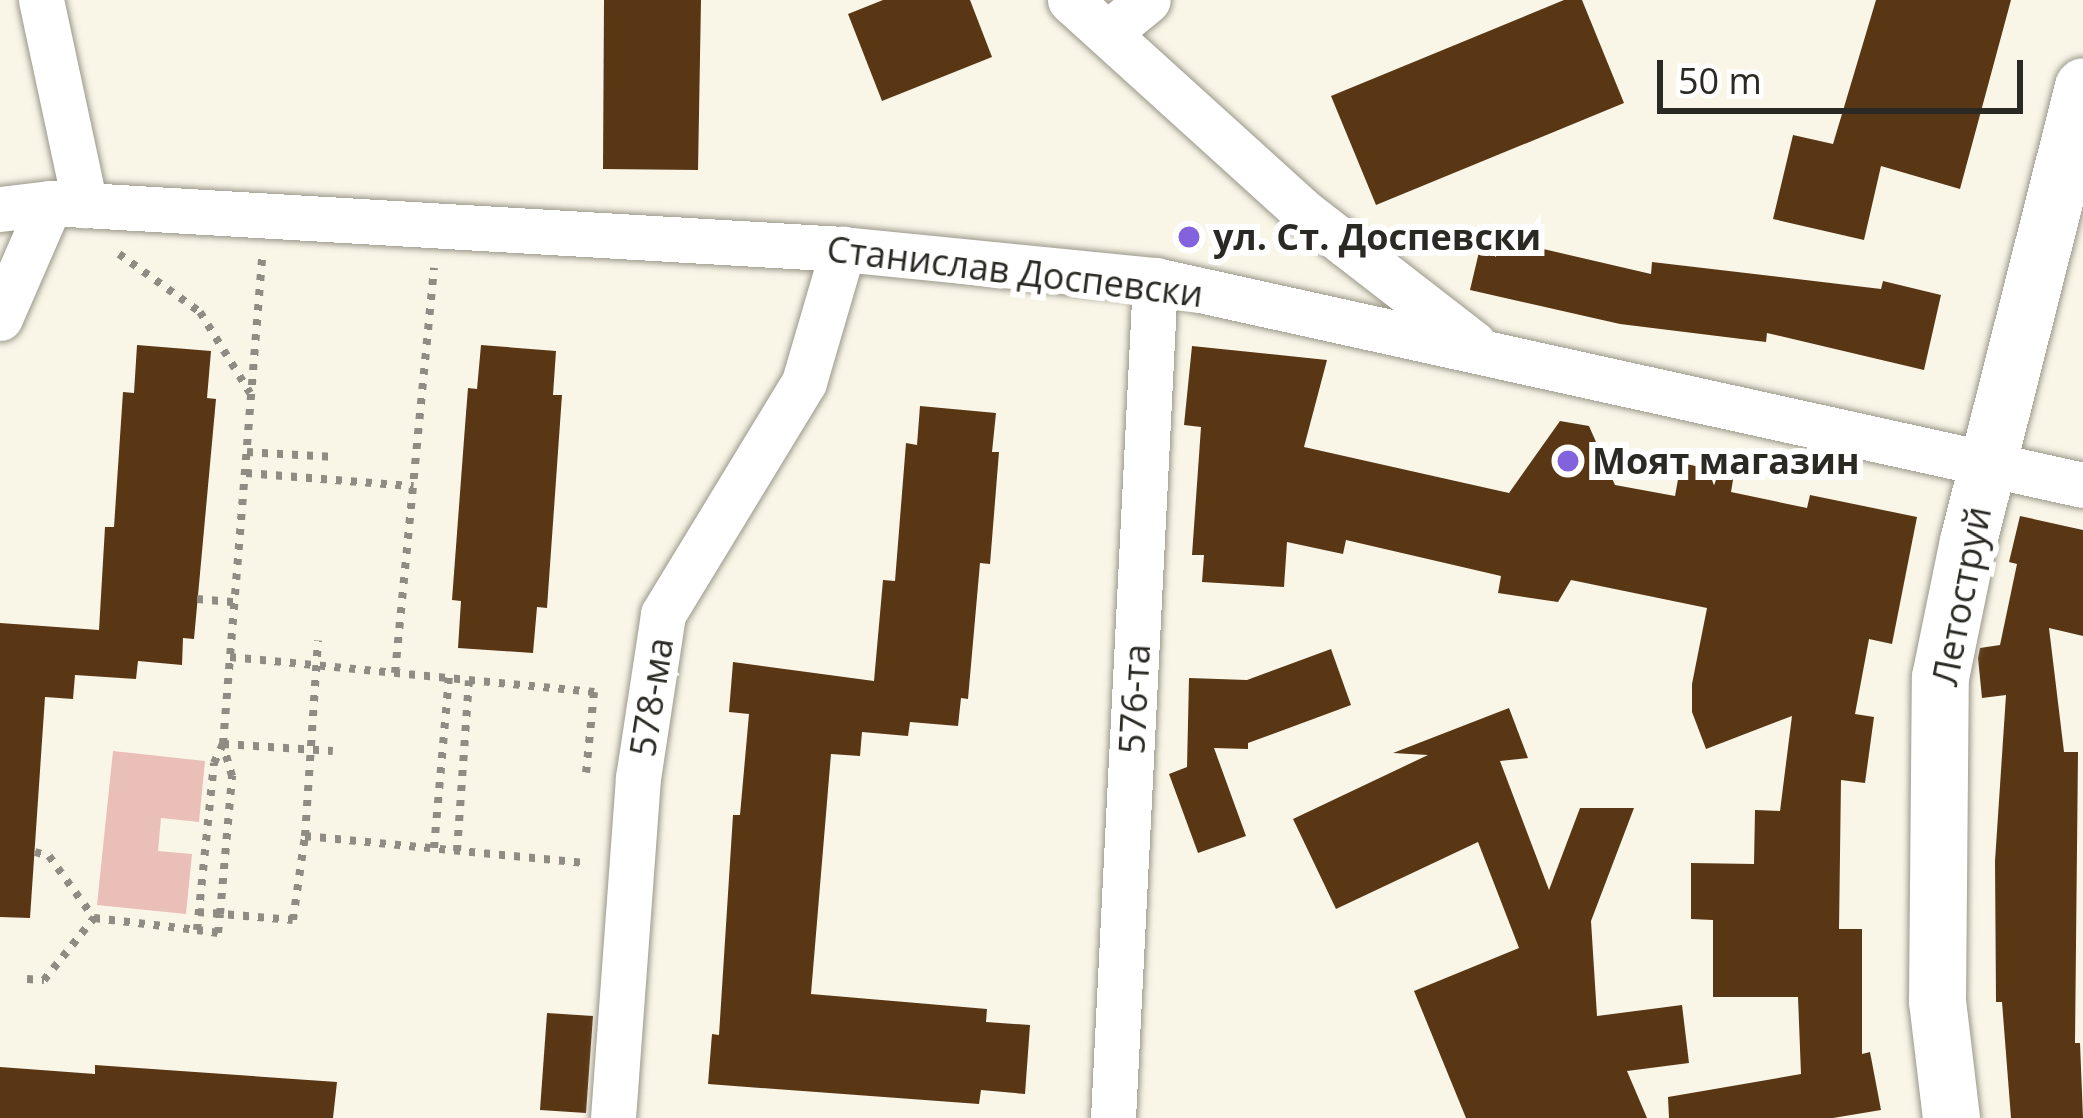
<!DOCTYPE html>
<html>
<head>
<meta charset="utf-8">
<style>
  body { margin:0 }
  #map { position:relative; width:2083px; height:1118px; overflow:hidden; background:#f9f6e8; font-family:"Open Sans",sans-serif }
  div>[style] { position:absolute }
  .green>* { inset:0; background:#e9bfb8 }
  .building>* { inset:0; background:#5a3714 }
  .path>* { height:8px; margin-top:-4px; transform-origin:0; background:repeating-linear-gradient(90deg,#8f8d83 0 6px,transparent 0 15px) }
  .roads { filter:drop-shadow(0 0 3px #9a978a) drop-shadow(0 0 3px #9a978a) }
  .minor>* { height:45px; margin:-22.5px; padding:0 22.5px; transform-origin:22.5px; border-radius:22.5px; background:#fff }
  .tertiary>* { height:57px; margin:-28.5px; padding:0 28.5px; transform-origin:28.5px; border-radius:28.5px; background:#fff }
  .dots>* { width:33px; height:33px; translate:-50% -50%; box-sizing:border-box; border:6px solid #fff; border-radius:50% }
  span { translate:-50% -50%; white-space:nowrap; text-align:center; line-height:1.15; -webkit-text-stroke:12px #fff; paint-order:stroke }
  .poi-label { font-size:36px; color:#2a2924; font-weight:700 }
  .left { translate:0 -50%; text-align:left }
  .street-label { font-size:36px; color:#2a2924 }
  .scale { position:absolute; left:1657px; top:60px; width:366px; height:54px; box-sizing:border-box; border:6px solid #2a2924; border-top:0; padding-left:15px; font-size:36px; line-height:42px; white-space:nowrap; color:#2a2924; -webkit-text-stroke:9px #fff; paint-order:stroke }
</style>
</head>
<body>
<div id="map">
  <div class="green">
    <div style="clip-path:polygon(113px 751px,205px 761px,199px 822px,161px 818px,158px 851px,192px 854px,186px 914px,97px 905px)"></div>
  </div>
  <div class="building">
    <div style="clip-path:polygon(604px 0,701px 0,698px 170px,603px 169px)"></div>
    <div style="clip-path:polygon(883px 0,970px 0,992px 57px,882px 101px,848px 14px)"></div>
    <div style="clip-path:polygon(1564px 0,1582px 0,1624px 103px,1376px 205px,1331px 96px)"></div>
    <div style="clip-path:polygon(1876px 0,2011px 0,1960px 189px,1881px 166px,1864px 240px,1773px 219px,1793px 135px,1833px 144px)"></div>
    <div style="clip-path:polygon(1483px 235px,1651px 274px,1652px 262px,1881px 289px,1883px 281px,1941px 295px,1924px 370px,1767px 333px,1766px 342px,1620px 324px,1470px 290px)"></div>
    <div style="clip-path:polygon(137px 345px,211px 351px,207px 398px,216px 399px,194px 639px,183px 638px,182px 665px,138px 661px,136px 679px,75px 675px,73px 699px,45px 697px,30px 918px,0 917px,0 623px,99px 630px,105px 527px,114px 527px,123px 392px,134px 393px)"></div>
    <div style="clip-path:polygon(481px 345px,556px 351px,553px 395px,562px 395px,547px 608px,537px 607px,533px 653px,458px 648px,461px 601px,452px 600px,465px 426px,468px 388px,477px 389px)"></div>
    <div style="clip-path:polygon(1192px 346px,1327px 360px,1304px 447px,1509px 493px,1560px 421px,1589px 426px,1615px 485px,1675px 496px,1681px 463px,1734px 474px,1731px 492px,1807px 508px,1810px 495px,1917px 517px,1892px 644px,1869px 639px,1855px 714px,1874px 717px,1865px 783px,1841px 780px,1839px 929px,1862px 929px,1862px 1054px,1870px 1052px,1881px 1110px,1833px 1118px,1669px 1118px,1668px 1097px,1801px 1074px,1798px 997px,1713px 997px,1713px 920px,1691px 919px,1691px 863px,1754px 864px,1755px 810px,1780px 811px,1792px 716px,1706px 749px,1692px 712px,1692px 684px,1707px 608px,1571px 580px,1558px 602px,1498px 593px,1501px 576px,1346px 540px,1343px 554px,1287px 542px,1284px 587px,1202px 582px,1204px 555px,1192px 555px,1201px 427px,1184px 425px)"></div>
    <div style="clip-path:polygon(920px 406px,996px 413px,992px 452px,999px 452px,990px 564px,980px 563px,968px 699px,961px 698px,958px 726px,910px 722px,908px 736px,862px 732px,860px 756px,831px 754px,811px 994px,987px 1009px,986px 1022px,1030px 1025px,1025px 1094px,981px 1090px,979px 1104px,708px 1084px,712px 1034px,719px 1035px,733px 815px,740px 815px,749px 714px,729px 712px,733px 662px,874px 681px,883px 580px,895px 581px,906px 443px,917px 445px)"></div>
    <div style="clip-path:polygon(2020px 516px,2083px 530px,2083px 636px,2049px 628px,2064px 752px,2078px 752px,2075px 1043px,2080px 1043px,2083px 1118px,2011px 1118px,2002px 1002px,1996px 1002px,1995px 861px,2006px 695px,1982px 698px,1978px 658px,1980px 648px,2000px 645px,2017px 564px,2009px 562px)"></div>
    <div style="clip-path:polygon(1331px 649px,1351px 705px,1248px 743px,1248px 749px,1214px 748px,1246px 836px,1198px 853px,1169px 774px,1187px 767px,1189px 678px,1247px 680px)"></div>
    <div style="clip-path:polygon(1509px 708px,1528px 758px,1500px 761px,1549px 890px,1580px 808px,1634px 808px,1591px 921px,1597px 1016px,1682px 1005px,1689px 1063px,1627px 1071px,1647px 1118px,1466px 1118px,1414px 991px,1519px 948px,1478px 842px,1336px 909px,1293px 819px,1428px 755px,1393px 753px)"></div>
    <div style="clip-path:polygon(547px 1013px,593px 1016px,586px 1113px,540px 1110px)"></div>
    <div style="clip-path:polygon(95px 1065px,337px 1082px,333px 1118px,0 1118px,0 1067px,95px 1074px)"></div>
  </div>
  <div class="path">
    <div style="left:119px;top:254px;width:100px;rotate:35.6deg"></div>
    <div style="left:200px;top:312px;width:95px;rotate:58.3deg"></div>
    <div style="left:247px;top:452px;width:88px;rotate:3.3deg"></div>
    <div style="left:246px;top:473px;width:168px;rotate:4.5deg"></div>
    <div style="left:197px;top:599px;width:38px;rotate:5deg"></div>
    <div style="left:230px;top:657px;width:366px;rotate:5.5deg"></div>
    <div style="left:594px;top:692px;width:81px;rotate:95.6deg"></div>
    <div style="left:395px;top:673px;width:407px;rotate:-84.5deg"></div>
    <div style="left:305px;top:836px;width:196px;rotate:-86.2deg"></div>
    <div style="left:434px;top:848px;width:171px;rotate:-85deg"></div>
    <div style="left:457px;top:851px;width:171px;rotate:-86deg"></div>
    <div style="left:35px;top:852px;width:15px;rotate:16deg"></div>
    <div style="left:49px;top:856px;width:77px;rotate:54deg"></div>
    <div style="left:198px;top:912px;width:95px;rotate:4.8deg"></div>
    <div style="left:293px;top:920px;width:85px;rotate:-81.9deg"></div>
    <div style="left:305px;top:836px;width:281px;rotate:5.5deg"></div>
    <div style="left:197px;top:930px;width:21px;rotate:8deg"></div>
    <div style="left:218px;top:933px;width:19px;rotate:-84deg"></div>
    <div style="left:220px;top:914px;width:139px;rotate:-85deg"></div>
    <div style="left:232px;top:776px;width:33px;rotate:-106deg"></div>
    <div style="left:223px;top:744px;width:487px;rotate:-85.4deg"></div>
    <div style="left:27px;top:979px;width:17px;rotate:3deg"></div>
    <div style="left:44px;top:980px;width:80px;rotate:-51.1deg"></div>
    <div style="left:94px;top:918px;width:104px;rotate:6.6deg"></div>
    <div style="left:197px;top:930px;width:168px;rotate:-84.2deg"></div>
    <div style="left:214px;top:763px;width:21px;rotate:-65deg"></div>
    <div style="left:223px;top:744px;width:110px;rotate:3.6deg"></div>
  </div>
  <div class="roads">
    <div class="minor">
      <div style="left:41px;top:0;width:210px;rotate:77.9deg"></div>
      <div style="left:1070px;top:0;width:316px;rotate:42.2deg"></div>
      <div style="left:1304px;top:212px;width:215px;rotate:37.8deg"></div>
      <div style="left:1109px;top:32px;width:50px;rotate:-39.4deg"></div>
      <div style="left:0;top:209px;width:50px;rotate:-6.8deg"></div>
      <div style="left:50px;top:203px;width:794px;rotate:3.32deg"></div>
      <div style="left:843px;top:249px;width:314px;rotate:5.7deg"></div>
      <div style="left:1155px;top:280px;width:950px;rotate:12.46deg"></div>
      <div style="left:0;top:318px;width:125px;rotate:-66.5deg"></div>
      <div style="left:613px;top:1118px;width:341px;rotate:-85.8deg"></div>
      <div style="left:638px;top:778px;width:166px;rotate:-81.3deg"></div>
      <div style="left:663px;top:614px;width:271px;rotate:-58.7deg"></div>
      <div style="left:804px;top:382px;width:139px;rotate:-73.7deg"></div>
      <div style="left:1113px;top:1118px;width:839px;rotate:-87.13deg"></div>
    </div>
    <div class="tertiary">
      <div style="left:1951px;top:1118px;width:118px;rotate:-96.8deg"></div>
      <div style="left:1937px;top:1001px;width:324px;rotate:-89.5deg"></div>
      <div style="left:1940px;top:677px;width:139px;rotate:-78.4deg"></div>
      <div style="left:1968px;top:541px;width:469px;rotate:-75.8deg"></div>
    </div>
  </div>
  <div class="dots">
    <div style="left:1189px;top:237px;background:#8262dd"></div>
    <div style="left:1568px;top:461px;background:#8262dd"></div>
  </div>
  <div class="poi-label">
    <span class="left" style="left:1213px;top:237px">ул. Ст. Доспевски</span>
    <span class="left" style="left:1592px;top:461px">Моят магазин</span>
  </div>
  <div class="street-label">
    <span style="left:1015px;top:271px;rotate:7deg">Станислав Доспевски</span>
    <span style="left:1961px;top:596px;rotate:-79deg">Летоструй</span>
    <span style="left:651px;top:697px;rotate:-81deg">578-ма</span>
    <span style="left:1134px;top:699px;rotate:-87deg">576-та</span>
  </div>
  <div class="scale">50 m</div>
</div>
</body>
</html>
